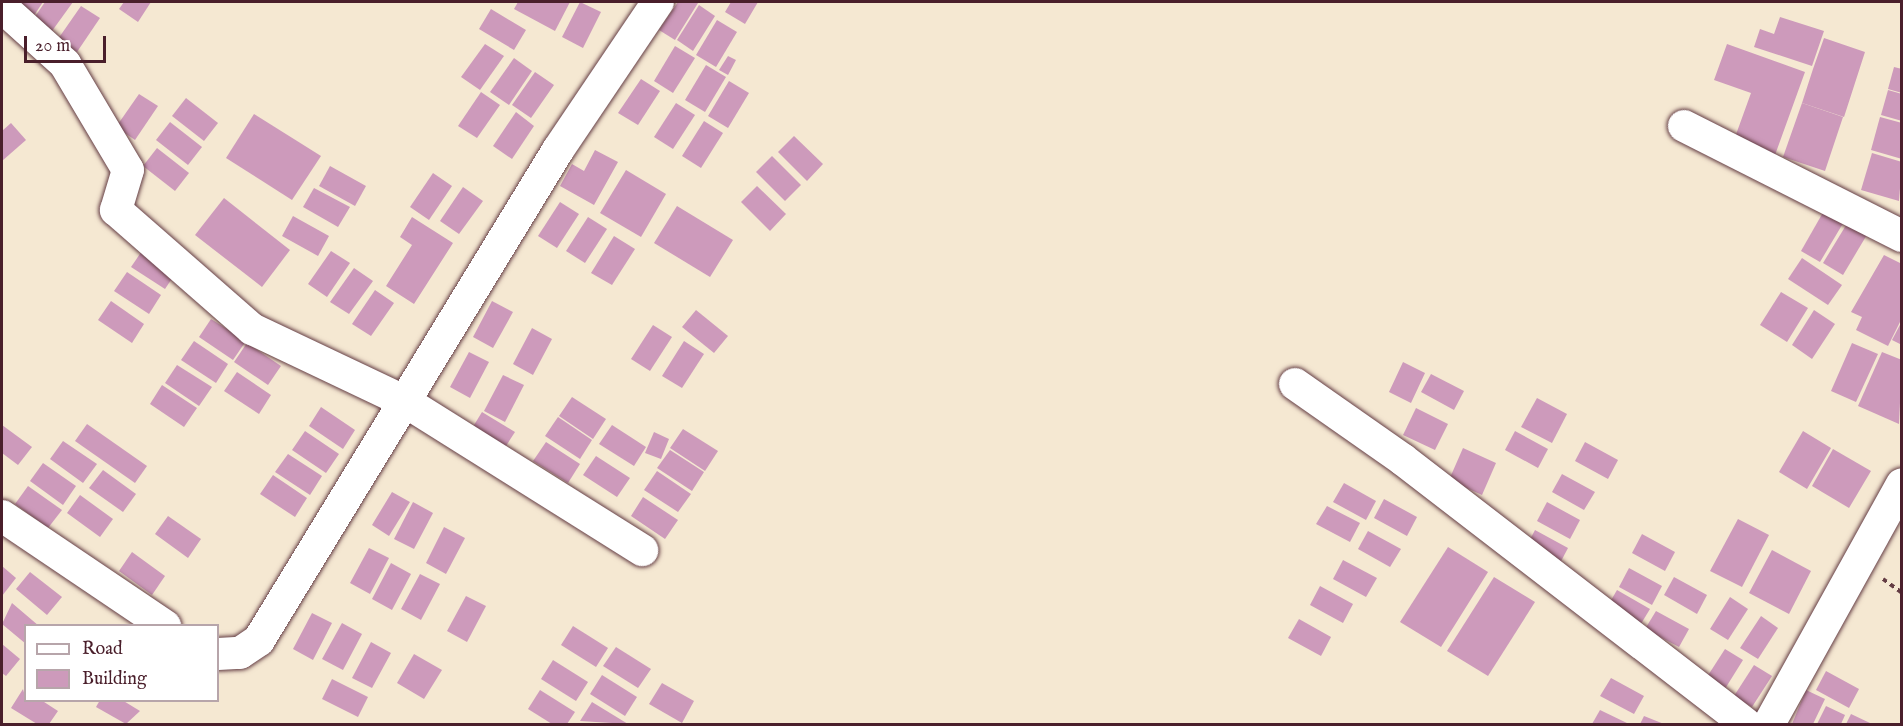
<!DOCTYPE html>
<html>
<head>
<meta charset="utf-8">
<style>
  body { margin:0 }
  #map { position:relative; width:1903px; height:726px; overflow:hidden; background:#f5e8d2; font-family:"IM FELL English",serif }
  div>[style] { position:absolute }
  .building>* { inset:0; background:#cd9abb }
  .path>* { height:4px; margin-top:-2px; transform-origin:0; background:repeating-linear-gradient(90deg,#643d44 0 4.5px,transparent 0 9px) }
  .roads { filter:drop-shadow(0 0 2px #643d44) drop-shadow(0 0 2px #643d44) }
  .minor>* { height:32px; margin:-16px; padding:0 16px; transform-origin:16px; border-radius:16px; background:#fff }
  span { translate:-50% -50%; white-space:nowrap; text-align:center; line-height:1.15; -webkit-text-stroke:6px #fff; paint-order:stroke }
  .frame { position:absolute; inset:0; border:3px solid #4a1f2b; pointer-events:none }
  .legend { position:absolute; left:24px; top:624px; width:195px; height:78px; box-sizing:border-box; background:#fff; border:2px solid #b7a5aa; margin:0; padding:8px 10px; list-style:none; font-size:18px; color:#4a1f2b }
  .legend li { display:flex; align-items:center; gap:12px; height:30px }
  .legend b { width:30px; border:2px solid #b7a5aa }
  .scale { position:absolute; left:24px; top:36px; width:82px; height:27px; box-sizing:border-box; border:3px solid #4a1f2b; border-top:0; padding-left:8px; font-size:18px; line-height:21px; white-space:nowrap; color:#4a1f2b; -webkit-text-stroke:4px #fff; paint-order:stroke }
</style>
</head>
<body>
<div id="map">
  <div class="building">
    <div style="clip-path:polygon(15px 2px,43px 2px,33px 17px)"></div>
    <div style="clip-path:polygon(45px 2px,73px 2px,52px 31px,34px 18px)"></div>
    <div style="clip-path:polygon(124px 2px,151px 2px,138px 22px,119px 9px)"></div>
    <div style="clip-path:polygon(518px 2px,570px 2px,555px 31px,514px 9px)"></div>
    <div style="clip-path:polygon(580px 2px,601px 12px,583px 48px,562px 37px)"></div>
    <div style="clip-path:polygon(678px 2px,698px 3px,675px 40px,659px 30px)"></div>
    <div style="clip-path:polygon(731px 2px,758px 2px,745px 24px,725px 12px)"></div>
    <div style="clip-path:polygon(699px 5px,715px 16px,693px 51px,677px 40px)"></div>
    <div style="clip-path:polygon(81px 6px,100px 18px,77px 52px,58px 39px)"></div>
    <div style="clip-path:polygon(491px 9px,526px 30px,514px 50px,479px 29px)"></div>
    <div style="clip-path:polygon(1780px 17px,1824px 31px,1812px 66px,1754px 47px,1760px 29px,1774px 34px)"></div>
    <div style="clip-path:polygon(717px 20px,737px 32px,716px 67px,696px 55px)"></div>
    <div style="clip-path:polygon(1824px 38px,1865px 52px,1844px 117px,1802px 103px,1813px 69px,1840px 78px,1813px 69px)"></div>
    <div style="clip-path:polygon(485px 44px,504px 56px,480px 90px,461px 77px)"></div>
    <div style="clip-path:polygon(1727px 44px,1805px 72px,1775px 155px,1734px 140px,1751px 93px,1714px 80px)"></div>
    <div style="clip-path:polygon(675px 46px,695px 58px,673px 93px,654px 81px)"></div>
    <div style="clip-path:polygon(728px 56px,736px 60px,728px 75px,719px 70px)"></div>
    <div style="clip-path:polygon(514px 58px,532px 71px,509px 105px,490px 92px)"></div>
    <div style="clip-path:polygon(706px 65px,726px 77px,705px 112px,685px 100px)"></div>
    <div style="clip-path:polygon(1894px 67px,1902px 69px,1902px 93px,1888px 89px)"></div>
    <div style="clip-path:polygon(535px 72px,554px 85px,531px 118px,512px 105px)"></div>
    <div style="clip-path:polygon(641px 79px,660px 91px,638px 125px,618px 113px)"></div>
    <div style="clip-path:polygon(729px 81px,749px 93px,728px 128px,708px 116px)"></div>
    <div style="clip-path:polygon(1888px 90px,1902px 94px,1902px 121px,1881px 115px)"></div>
    <div style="clip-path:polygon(481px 92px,500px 105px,477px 138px,458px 126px)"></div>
    <div style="clip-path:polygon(139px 94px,158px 106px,135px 140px,116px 127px)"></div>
    <div style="clip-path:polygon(186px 98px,218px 123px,204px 141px,172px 116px)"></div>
    <div style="clip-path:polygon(676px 103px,695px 115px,673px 149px,654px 137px)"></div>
    <div style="clip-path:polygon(1802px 103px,1843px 117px,1825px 171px,1783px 157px)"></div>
    <div style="clip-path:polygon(516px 112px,534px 126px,512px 159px,493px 146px)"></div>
    <div style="clip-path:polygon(254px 114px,321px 156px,292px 200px,226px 158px)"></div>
    <div style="clip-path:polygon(1880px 117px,1902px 123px,1902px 159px,1871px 150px)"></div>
    <div style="clip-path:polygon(704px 121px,723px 133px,701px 168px,682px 156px)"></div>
    <div style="clip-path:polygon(170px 122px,202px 147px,188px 165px,156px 140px)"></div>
    <div style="clip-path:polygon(11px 123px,26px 140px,2px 161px,2px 131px)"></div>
    <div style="clip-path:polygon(794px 136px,823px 164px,807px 181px,778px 152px)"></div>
    <div style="clip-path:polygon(157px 148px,189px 173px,175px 191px,143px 166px)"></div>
    <div style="clip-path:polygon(595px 150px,618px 162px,594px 205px,560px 186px,572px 164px,584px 171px)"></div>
    <div style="clip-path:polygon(1872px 153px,1902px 162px,1899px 201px,1861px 190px)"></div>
    <div style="clip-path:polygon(772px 156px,801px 185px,785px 201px,756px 172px)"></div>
    <div style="clip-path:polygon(330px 166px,366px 186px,355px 206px,319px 186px)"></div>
    <div style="clip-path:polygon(626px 170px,666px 194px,641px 237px,600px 213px)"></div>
    <div style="clip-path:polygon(433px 173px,452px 186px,429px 220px,410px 207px)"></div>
    <div style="clip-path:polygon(757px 186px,786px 214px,770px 231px,741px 202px)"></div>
    <div style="clip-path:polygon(463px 187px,483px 201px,459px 234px,440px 221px)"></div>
    <div style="clip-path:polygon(314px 188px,350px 207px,338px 227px,303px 207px)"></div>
    <div style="clip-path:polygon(224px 198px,290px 250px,262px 287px,195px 235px)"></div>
    <div style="clip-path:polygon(560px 202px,579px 214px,557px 248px,538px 236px)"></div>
    <div style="clip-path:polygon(677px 206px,733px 240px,710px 277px,654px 243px)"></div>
    <div style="clip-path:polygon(1825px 209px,1845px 220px,1820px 262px,1801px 251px)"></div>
    <div style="clip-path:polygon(293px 216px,329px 236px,318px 256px,282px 236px)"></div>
    <div style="clip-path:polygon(412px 217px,453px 243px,414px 304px,386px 286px,412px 245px,400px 237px)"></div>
    <div style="clip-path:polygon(588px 217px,607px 229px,585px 263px,566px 251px)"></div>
    <div style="clip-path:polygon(1848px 222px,1868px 233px,1843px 275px,1823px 263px)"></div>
    <div style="clip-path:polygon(614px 236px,635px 249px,612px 285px,591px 273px)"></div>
    <div style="clip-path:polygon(144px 248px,177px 271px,165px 289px,131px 267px)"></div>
    <div style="clip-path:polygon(331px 251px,350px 263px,327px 297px,308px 284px)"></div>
    <div style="clip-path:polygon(1884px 255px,1902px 264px,1902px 318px,1888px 346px,1856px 330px,1862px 317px,1851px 312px)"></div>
    <div style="clip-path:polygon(1802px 258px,1842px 285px,1828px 305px,1788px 279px)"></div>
    <div style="clip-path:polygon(354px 268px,373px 281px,349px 314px,330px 302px)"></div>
    <div style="clip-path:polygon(127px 272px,161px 295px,149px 314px,114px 291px)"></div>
    <div style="clip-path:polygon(375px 290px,394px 303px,371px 336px,352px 324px)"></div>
    <div style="clip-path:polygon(1781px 292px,1808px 308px,1787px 342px,1760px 325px)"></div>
    <div style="clip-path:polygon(111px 301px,144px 324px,132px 343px,98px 320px)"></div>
    <div style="clip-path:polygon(492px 301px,513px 312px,493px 348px,473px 337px)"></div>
    <div style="clip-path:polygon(696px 310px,728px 336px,714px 353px,682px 327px)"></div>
    <div style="clip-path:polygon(1814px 310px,1835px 324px,1812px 359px,1792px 345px)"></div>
    <div style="clip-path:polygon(211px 319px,246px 341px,233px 360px,199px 337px)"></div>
    <div style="clip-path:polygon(1902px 321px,1902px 345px,1892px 340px)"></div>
    <div style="clip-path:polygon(653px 325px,672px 337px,650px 371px,631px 359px)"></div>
    <div style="clip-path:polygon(532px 328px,552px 339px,533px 375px,513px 364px)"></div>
    <div style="clip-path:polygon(194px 341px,228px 364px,216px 383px,181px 360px)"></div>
    <div style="clip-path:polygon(684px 341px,704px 354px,682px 388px,662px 376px)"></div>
    <div style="clip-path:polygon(247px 343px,281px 366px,268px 385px,234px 362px)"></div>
    <div style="clip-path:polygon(1852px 343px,1878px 354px,1856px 402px,1831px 391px)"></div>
    <div style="clip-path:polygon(469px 352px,489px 362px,470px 398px,450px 387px)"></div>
    <div style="clip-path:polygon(1882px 352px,1902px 360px,1899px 424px,1858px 406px)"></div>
    <div style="clip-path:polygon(1403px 362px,1425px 373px,1411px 403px,1389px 392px)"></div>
    <div style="clip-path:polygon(177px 365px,212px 387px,199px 406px,165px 383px)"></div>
    <div style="clip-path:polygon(237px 372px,271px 395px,259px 414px,224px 391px)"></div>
    <div style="clip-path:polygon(1431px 374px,1464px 391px,1454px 410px,1421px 392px)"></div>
    <div style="clip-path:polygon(503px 375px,524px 385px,505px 422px,484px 411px)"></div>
    <div style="clip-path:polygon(162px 385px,197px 408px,184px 427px,150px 404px)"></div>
    <div style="clip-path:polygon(572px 397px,606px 419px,593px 439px,559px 416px)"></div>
    <div style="clip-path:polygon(1537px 398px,1567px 414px,1552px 443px,1521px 427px)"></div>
    <div style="clip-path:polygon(321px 407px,355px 430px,343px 449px,309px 426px)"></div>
    <div style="clip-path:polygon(1416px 408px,1448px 424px,1435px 450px,1403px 435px)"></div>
    <div style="clip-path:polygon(482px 412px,515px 432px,504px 449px,471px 430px)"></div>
    <div style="clip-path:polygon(558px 417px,592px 440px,580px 459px,545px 436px)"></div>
    <div style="clip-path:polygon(87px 424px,147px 466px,135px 483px,75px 441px)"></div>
    <div style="clip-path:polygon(2px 425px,32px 447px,18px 465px,2px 453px)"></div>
    <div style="clip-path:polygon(612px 425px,646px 447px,634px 466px,599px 444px)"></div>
    <div style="clip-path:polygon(683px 429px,718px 451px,705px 471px,670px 448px)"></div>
    <div style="clip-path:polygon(305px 431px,339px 454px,326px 473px,292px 450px)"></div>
    <div style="clip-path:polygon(1515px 431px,1548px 449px,1538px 468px,1505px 450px)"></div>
    <div style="clip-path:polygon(1803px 431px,1831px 448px,1807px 489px,1779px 472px)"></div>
    <div style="clip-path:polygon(654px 432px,669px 439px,661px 459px,645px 453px)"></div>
    <div style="clip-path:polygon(63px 441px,97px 464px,83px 483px,50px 459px)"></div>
    <div style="clip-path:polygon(546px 442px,580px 464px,568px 483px,533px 461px)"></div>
    <div style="clip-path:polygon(1585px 442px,1618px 460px,1608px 479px,1575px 461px)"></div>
    <div style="clip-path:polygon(1463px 448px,1496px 463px,1482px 495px,1449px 480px)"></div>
    <div style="clip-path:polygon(1833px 449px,1871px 471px,1849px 508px,1812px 486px)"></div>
    <div style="clip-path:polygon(670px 450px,704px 472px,692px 491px,657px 468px)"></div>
    <div style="clip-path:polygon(288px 454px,322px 476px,310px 495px,275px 472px)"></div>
    <div style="clip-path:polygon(596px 456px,630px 478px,617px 497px,583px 475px)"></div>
    <div style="clip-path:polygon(43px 463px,76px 486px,63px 505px,30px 481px)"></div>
    <div style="clip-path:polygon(103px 470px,136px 494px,123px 512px,89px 488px)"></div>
    <div style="clip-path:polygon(657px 471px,691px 494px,678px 512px,644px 490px)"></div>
    <div style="clip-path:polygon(1562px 474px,1595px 492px,1584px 510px,1552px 492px)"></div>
    <div style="clip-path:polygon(273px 475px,307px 498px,295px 517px,260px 494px)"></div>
    <div style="clip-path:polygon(1344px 483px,1376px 501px,1366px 520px,1333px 502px)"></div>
    <div style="clip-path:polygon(28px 486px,62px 510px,48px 528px,15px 504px)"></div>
    <div style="clip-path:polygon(392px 492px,410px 502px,389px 536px,372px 525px)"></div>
    <div style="clip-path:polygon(80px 495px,113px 519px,100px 537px,67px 513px)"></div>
    <div style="clip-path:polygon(643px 497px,678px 520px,665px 539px,631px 516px)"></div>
    <div style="clip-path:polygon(1384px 499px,1417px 517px,1407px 536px,1374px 518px)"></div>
    <div style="clip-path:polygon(413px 502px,433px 513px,414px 549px,394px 539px)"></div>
    <div style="clip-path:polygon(1547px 502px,1580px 520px,1570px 539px,1537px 521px)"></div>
    <div style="clip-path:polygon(1327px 506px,1360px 523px,1350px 542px,1316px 524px)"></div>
    <div style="clip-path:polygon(168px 516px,201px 539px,188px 558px,155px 534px)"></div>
    <div style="clip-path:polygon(1738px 519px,1769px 535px,1742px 587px,1710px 571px)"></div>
    <div style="clip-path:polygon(444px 527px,465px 538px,446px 574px,426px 563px)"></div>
    <div style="clip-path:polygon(1535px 530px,1568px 548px,1558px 567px,1525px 549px)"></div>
    <div style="clip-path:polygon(1368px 531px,1401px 549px,1390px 567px,1358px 549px)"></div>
    <div style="clip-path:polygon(1642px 534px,1675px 552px,1665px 571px,1632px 553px)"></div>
    <div style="clip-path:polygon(1448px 547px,1488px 572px,1441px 647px,1400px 622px)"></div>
    <div style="clip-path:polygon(369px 548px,389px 558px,370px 594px,350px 583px)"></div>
    <div style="clip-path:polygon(1772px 550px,1811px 571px,1789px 614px,1749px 593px)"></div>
    <div style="clip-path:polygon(132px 552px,165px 576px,152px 595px,119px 571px)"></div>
    <div style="clip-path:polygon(1343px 560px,1377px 578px,1366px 597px,1333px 579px)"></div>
    <div style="clip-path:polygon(391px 563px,411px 574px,392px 610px,372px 599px)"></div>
    <div style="clip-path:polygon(2px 566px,16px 578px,2px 596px)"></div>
    <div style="clip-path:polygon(1629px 568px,1662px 586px,1652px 605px,1619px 587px)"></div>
    <div style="clip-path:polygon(30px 572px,62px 597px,47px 615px,16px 589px)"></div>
    <div style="clip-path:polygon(420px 574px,440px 584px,421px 620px,401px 609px)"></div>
    <div style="clip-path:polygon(1494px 577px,1535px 602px,1488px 676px,1447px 651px)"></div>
    <div style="clip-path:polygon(1674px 577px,1707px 595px,1697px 614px,1664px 595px)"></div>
    <div style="clip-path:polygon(1320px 586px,1353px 604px,1343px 623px,1310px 605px)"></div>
    <div style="clip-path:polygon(1617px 590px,1650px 609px,1639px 627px,1606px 609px)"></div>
    <div style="clip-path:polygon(466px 596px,486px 606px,467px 642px,447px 631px)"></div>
    <div style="clip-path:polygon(1730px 597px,1748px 609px,1728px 640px,1710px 629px)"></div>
    <div style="clip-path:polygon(12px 603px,39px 626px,26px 626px,26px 644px,2px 624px)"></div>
    <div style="clip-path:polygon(1656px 611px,1689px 629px,1679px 647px,1645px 629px)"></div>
    <div style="clip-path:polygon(312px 613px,332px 623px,313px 660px,293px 649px)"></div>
    <div style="clip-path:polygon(1761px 616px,1778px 628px,1758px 659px,1740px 648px)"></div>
    <div style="clip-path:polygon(1299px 619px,1331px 637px,1321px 656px,1288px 638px)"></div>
    <div style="clip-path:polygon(342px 623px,362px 634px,343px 670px,322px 659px)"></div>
    <div style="clip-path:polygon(573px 626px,608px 648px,596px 667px,561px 645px)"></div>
    <div style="clip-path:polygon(371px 642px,391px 653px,372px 688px,352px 678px)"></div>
    <div style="clip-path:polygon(2px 644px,20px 659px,6px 676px,2px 673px)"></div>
    <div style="clip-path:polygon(616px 647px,651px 669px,638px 688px,603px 666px)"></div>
    <div style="clip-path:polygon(1725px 649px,1743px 660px,1723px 692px,1705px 680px)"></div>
    <div style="clip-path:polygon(414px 654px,442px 670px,424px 699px,397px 683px)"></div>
    <div style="clip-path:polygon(553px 660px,588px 682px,576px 701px,541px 679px)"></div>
    <div style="clip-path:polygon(1754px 665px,1772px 676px,1752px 707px,1734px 696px)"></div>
    <div style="clip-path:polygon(1826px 671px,1859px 689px,1849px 708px,1816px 690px)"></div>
    <div style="clip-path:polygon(602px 675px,637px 697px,625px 716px,590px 694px)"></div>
    <div style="clip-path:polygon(1611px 678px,1644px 696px,1634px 714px,1600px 696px)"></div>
    <div style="clip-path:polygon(332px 679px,368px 697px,358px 717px,322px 699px)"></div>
    <div style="clip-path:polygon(662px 683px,694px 701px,682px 723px,649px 704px)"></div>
    <div style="clip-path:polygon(23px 689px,26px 700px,41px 700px,58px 711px,49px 724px,37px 724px,11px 708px)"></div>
    <div style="clip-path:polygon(540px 690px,575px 712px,567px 724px,552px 724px,528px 709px)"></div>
    <div style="clip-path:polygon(1806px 690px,1825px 699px,1813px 724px,1792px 724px)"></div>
    <div style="clip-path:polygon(100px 700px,122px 700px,140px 711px,126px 724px,96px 707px)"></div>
    <div style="clip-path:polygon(592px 702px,628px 724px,580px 721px)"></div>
    <div style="clip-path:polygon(1826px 706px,1845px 715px,1841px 724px,1817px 724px)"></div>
    <div style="clip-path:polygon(1600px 710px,1629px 724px,1592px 724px)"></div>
    <div style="clip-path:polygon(1851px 714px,1870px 723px,1869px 724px,1846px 724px)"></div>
    <div style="clip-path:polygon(1644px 716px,1664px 724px,1640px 724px)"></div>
  </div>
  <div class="path">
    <div style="left:1883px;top:579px;width:24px;rotate:36deg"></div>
  </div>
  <div class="roads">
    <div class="minor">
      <div style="left:2px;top:7px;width:85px;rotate:42.1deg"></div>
      <div style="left:65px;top:64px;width:123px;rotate:59.3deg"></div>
      <div style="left:128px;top:170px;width:42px;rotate:106.7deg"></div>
      <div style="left:116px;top:210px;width:181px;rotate:41.2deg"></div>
      <div style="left:252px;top:329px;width:170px;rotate:25.4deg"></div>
      <div style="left:406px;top:402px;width:279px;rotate:32.1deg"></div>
      <div style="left:1684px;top:126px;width:244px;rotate:26.8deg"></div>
      <div style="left:1295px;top:384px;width:131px;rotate:35deg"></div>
      <div style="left:1402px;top:459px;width:434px;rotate:37.6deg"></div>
      <div style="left:2px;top:516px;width:197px;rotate:34deg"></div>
      <div style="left:218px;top:654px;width:22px;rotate:-3deg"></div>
      <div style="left:240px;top:653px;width:23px;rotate:-34deg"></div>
      <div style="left:259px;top:640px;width:574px;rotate:-58.61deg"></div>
      <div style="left:558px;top:150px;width:179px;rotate:-56deg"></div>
      <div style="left:1769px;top:724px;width:274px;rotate:-61deg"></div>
    </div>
  </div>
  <div class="frame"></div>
  <ul class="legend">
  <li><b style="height:8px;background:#fff"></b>Road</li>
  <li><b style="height:16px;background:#cd9abb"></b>Building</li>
  </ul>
  <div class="scale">20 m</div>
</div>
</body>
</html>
